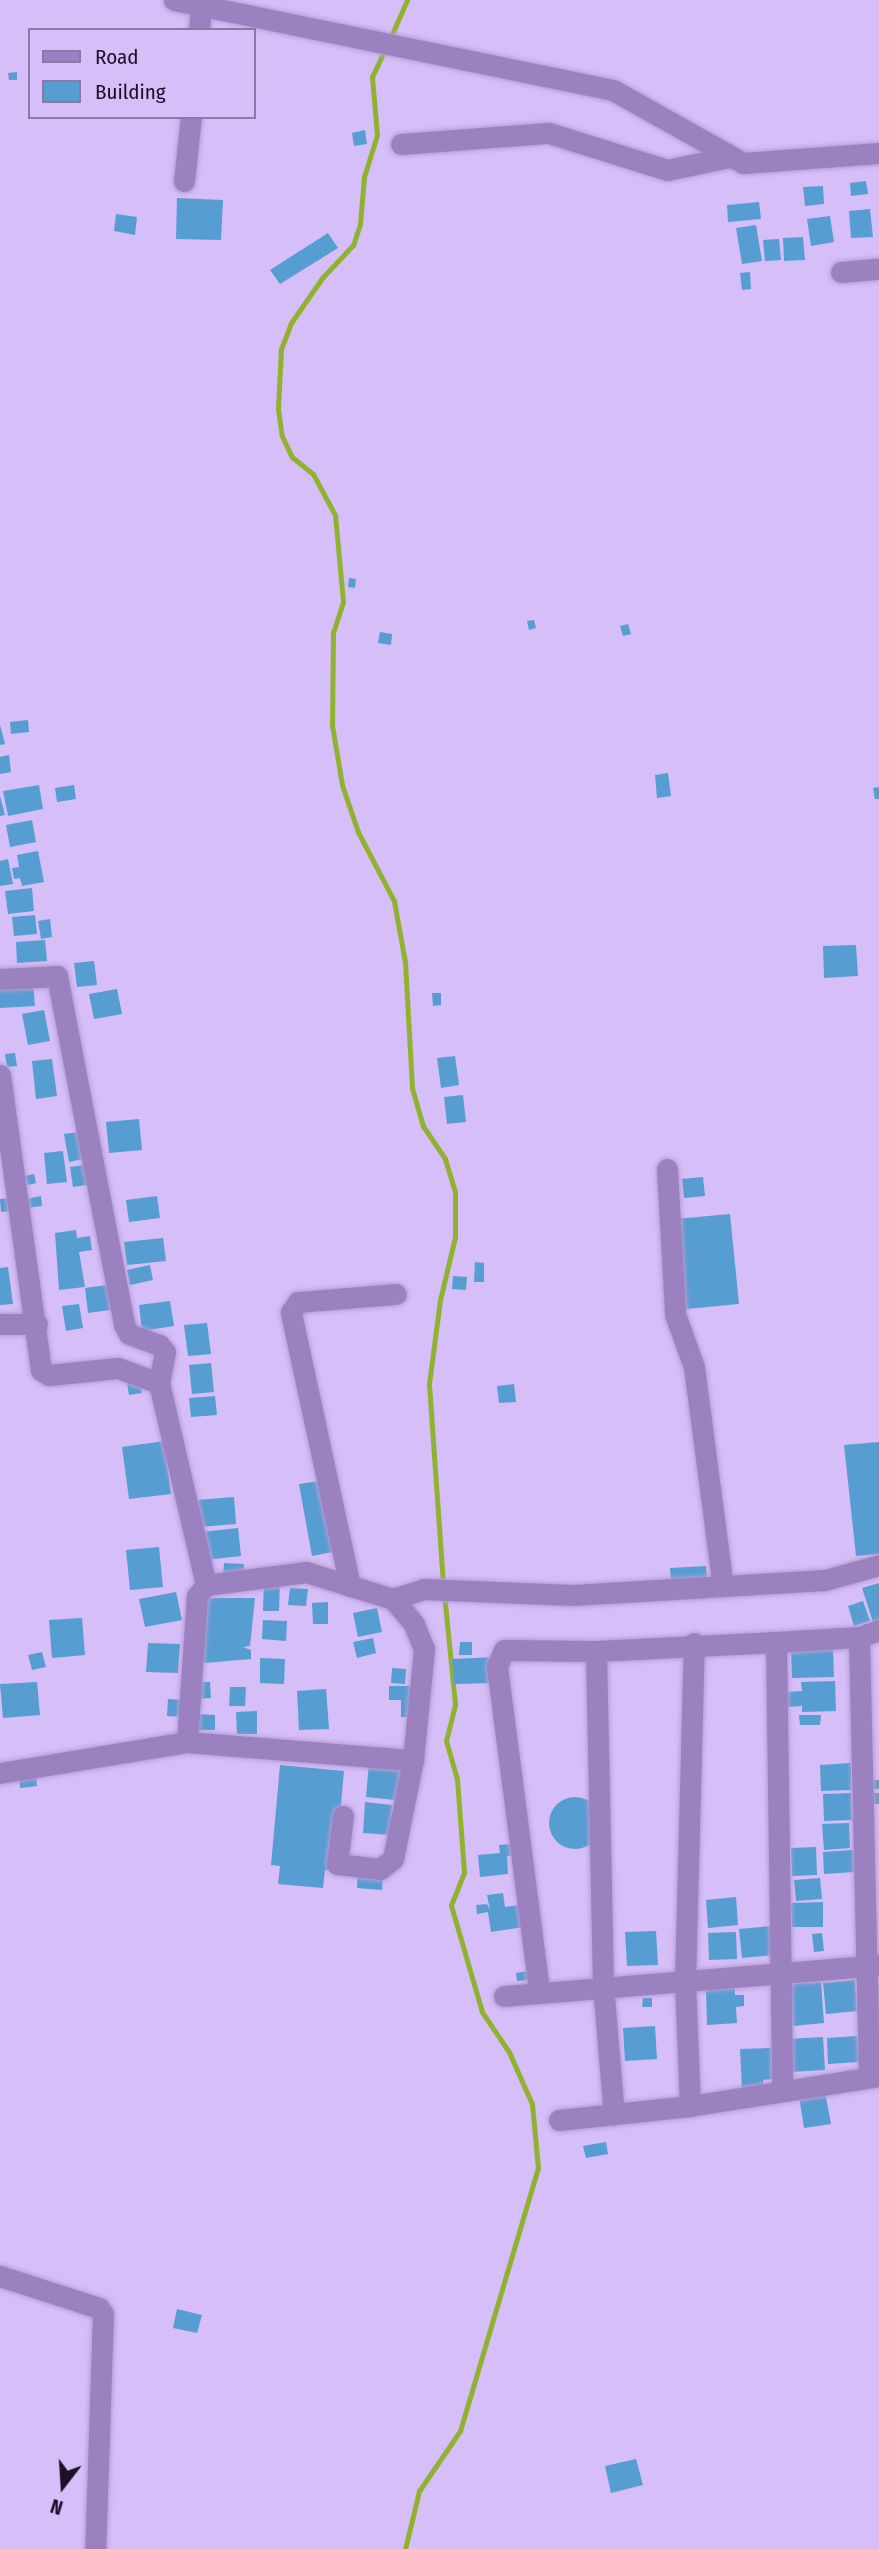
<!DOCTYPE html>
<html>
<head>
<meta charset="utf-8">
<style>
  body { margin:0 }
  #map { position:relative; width:879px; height:2549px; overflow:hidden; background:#d6bef9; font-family:"Fira Sans Condensed",sans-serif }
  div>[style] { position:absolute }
  .stream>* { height:5px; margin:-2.5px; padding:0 2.5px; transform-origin:2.5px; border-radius:2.5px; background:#91b231 }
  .building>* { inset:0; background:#569dd2 }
  .round { border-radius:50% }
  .roads { filter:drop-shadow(0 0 2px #b59ed4) drop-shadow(0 0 2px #b59ed4) }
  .minor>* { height:21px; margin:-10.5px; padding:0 10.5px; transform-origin:10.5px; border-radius:10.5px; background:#9c81c1 }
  span { translate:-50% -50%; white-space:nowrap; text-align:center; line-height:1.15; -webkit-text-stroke:5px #d6bef9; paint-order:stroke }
  .legend { position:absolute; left:28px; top:28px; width:228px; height:91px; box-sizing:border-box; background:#d6bef9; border:2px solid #8c78a6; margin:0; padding:9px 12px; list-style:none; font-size:21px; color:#1c0f2a }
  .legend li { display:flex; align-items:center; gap:14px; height:35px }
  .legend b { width:35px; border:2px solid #8c78a6 }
  .north { position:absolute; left:28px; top:2451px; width:70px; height:70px; -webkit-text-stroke:5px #d6bef9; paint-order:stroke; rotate:197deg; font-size:19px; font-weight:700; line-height:28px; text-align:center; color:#1c0f2a }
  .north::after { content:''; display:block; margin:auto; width:24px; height:32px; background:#1c0f2a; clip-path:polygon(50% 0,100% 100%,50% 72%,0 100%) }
</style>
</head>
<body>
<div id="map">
  <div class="stream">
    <div style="left:389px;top:41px;width:45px;rotate:-66.3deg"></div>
    <div style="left:385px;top:49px;width:31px;rotate:115deg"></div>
    <div style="left:372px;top:77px;width:58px;rotate:85.1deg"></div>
    <div style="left:377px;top:135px;width:44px;rotate:107.2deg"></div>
    <div style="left:364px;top:177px;width:47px;rotate:94.9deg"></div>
    <div style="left:360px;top:224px;width:22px;rotate:108deg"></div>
    <div style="left:353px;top:245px;width:45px;rotate:133.2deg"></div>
    <div style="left:322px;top:278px;width:55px;rotate:124.6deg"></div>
    <div style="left:291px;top:323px;width:28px;rotate:111deg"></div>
    <div style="left:281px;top:349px;width:60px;rotate:92.9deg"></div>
    <div style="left:278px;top:409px;width:27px;rotate:82deg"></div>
    <div style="left:282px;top:436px;width:23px;rotate:65deg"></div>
    <div style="left:292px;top:457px;width:27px;rotate:39deg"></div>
    <div style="left:313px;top:474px;width:47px;rotate:61.8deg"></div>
    <div style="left:335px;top:515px;width:87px;rotate:84.7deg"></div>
    <div style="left:343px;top:602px;width:32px;rotate:108deg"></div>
    <div style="left:333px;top:632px;width:93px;rotate:90.6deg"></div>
    <div style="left:332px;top:725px;width:61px;rotate:80.5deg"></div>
    <div style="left:342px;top:785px;width:50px;rotate:71.2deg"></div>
    <div style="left:358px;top:832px;width:78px;rotate:62.4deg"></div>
    <div style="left:394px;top:901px;width:62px;rotate:79.8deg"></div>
    <div style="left:405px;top:962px;width:126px;rotate:86.8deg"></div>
    <div style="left:412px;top:1088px;width:40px;rotate:74deg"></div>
    <div style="left:423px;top:1126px;width:40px;rotate:56deg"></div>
    <div style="left:445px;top:1159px;width:34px;rotate:73deg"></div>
    <div style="left:455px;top:1192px;width:45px;rotate:90deg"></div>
    <div style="left:455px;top:1237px;width:65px;rotate:103.4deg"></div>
    <div style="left:440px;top:1300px;width:85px;rotate:97.5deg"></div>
    <div style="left:429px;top:1384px;width:200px;rotate:86deg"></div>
    <div style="left:405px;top:2549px;width:60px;rotate:-76.4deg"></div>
    <div style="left:419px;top:2491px;width:73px;rotate:-55.7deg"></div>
    <div style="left:460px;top:2431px;width:274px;rotate:-73.5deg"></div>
    <div style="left:538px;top:2168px;width:64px;rotate:-95.4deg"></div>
    <div style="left:532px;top:2104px;width:57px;rotate:-113.9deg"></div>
    <div style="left:509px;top:2052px;width:48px;rotate:-124deg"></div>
    <div style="left:482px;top:2012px;width:111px;rotate:-106.2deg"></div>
    <div style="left:451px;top:1905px;width:35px;rotate:-68deg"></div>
    <div style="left:464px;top:1872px;width:93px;rotate:-94.3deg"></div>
    <div style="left:457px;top:1779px;width:40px;rotate:-106deg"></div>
    <div style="left:446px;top:1741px;width:38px;rotate:-76deg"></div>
    <div style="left:455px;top:1704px;width:112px;rotate:-95.7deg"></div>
  </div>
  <div class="building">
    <div style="clip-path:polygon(17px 72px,17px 80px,9px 80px,8px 73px)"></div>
    <div style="clip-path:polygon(365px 130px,367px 144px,354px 146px,352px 133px)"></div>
    <div style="clip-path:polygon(866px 181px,868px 194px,851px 196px,850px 183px)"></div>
    <div style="clip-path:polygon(823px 186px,824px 204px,805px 206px,803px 187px)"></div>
    <div style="clip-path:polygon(177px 198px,223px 200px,221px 240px,176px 239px)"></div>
    <div style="clip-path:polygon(759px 202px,761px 219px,728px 222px,727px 205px)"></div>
    <div style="clip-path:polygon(870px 209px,873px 237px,851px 238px,849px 211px)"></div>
    <div style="clip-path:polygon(116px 214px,137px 217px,135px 235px,114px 231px)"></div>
    <div style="clip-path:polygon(830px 216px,834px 242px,811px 246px,807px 219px)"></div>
    <div style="clip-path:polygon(756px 225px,762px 261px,742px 264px,736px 228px)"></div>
    <div style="clip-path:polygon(328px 233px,338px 248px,280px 284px,270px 270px)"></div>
    <div style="clip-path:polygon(803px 237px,805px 260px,784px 261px,783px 238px)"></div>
    <div style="clip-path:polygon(779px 239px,781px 260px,765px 261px,763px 240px)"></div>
    <div style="clip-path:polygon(750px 272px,751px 289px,742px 290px,740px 273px)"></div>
    <div style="clip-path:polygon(349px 578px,356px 579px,355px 588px,348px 587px)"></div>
    <div style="clip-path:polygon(534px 620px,536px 628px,529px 630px,527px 621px)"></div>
    <div style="clip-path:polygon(628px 624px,631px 634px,623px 636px,620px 626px)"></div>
    <div style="clip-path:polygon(380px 632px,392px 634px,391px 645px,378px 643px)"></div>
    <div style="clip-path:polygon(28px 720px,29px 732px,11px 734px,10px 722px)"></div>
    <div style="clip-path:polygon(0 725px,5px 744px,0 745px)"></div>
    <div style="clip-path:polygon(9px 755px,11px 772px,0 774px,0 757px)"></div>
    <div style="clip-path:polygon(668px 773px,671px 796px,657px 798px,655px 775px)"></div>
    <div style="clip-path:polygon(39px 785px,43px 809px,8px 816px,3px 791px)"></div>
    <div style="clip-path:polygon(74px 785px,76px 799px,57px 802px,55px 788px)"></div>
    <div style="clip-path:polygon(879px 787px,879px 799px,875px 799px,873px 788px)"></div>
    <div style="clip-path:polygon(0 796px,5px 815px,0 816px)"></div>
    <div style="clip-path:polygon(32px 820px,36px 842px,10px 847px,6px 825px)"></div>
    <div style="clip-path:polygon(38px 851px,44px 882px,22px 886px,20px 878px,14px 879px,12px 868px,19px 867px,17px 855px)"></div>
    <div style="clip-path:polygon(8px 859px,13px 884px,0 886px,0 861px)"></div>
    <div style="clip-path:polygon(32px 888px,34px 911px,8px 914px,5px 891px)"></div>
    <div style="clip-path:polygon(35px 915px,37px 934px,14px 936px,12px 917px)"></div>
    <div style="clip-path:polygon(50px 919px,52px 937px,41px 939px,38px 921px)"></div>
    <div style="clip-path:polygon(45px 940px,47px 961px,17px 963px,16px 942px)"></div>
    <div style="clip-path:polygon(856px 945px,858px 976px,824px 978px,823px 946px)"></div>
    <div style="clip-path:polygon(94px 961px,97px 985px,77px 987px,74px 963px)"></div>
    <div style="clip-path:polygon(33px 982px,35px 1006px,0 1008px,0 984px)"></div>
    <div style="clip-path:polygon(117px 989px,122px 1014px,94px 1019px,89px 994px)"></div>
    <div style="clip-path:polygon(432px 993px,441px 993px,441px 1005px,433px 1006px)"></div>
    <div style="clip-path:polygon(44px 1010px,50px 1041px,28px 1045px,22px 1014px)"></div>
    <div style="clip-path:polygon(15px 1053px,17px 1066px,7px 1067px,5px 1054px)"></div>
    <div style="clip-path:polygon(455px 1056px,459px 1085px,441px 1088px,437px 1058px)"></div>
    <div style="clip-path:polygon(52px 1059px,57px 1096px,36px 1099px,32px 1061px)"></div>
    <div style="clip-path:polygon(463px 1095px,466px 1122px,447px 1124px,444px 1097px)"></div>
    <div style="clip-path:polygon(139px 1119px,142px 1150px,109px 1153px,106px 1122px)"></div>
    <div style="clip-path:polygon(79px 1132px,83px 1159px,69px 1162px,64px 1134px)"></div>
    <div style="clip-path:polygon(63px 1151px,67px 1182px,47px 1184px,44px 1153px)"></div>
    <div style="clip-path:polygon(98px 1163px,100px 1183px,73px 1187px,70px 1167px)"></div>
    <div style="clip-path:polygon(34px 1174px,36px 1183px,28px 1185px,25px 1176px)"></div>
    <div style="clip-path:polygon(703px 1177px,705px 1196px,684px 1198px,682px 1179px)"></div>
    <div style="clip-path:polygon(41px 1196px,42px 1206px,27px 1208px,26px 1199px)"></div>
    <div style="clip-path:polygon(157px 1196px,160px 1218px,129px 1222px,126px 1200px)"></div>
    <div style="clip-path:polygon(10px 1198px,11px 1211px,1px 1212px,0 1199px)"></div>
    <div style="clip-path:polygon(730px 1214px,739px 1304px,686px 1309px,676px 1219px)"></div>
    <div style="clip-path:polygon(76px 1230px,77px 1238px,90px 1236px,92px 1250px,79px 1252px,85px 1287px,59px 1290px,55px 1233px)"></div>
    <div style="clip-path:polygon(163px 1238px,166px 1261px,127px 1265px,124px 1242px)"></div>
    <div style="clip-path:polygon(475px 1262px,484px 1263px,484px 1282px,474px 1282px)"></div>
    <div style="clip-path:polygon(150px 1265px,153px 1280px,130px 1285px,127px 1270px)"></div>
    <div style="clip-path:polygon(8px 1267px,13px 1304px,0 1305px,0 1268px)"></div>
    <div style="clip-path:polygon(453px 1276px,467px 1277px,466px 1290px,452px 1289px)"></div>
    <div style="clip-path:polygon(114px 1284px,117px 1309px,88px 1313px,85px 1288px)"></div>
    <div style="clip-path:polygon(170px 1301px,174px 1326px,142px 1331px,139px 1305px)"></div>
    <div style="clip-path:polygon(79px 1304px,83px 1328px,66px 1331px,62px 1306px)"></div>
    <div style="clip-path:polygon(207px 1323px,211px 1354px,188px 1356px,184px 1325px)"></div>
    <div style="clip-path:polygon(211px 1363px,214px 1392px,192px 1394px,189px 1365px)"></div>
    <div style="clip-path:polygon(138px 1368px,142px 1393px,129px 1395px,125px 1370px)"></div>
    <div style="clip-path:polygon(514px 1384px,516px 1402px,499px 1403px,497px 1386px)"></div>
    <div style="clip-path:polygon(215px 1396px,217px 1415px,191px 1417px,189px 1398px)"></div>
    <div style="clip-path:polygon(164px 1441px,171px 1494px,129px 1499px,122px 1447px)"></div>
    <div style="clip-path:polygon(879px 1442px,879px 1554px,856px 1556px,844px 1445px)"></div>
    <div style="clip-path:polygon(319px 1481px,333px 1552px,312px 1556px,299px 1484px)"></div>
    <div style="clip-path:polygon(234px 1497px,236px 1524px,199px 1527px,197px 1500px)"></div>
    <div style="clip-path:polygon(238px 1528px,241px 1556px,205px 1560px,202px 1532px)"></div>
    <div style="clip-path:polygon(159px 1547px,163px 1587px,130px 1590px,126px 1550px)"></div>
    <div style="clip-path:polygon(224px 1563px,244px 1564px,243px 1577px,223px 1576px)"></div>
    <div style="clip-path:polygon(706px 1566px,707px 1580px,671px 1581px,670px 1568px)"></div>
    <div style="clip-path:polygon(264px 1579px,280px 1580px,279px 1611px,263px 1611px)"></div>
    <div style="clip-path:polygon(879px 1583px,879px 1620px,873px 1622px,862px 1588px)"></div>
    <div style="clip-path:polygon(290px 1588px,308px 1589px,306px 1606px,288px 1605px)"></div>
    <div style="clip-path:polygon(176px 1592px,182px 1620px,145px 1627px,139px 1599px)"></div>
    <div style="clip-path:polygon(203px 1598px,255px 1598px,250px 1646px,243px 1647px,251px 1650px,251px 1659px,204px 1663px)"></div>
    <div style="clip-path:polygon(863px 1601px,870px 1621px,854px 1626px,848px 1606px)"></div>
    <div style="clip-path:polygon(328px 1602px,328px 1624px,313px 1624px,312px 1603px)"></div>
    <div style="clip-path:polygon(377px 1608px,382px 1632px,358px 1637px,353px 1613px)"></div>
    <div style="clip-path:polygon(82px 1618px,85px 1655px,52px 1658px,49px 1620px)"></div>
    <div style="clip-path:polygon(263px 1620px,287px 1621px,286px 1641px,262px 1639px)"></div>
    <div style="clip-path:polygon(373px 1638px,376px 1653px,357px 1658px,353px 1642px)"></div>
    <div style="clip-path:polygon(460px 1642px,472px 1642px,472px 1655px,459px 1655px)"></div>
    <div style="clip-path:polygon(148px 1643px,180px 1644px,178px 1673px,146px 1672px)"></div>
    <div style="clip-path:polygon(791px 1649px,833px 1649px,834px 1677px,792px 1678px)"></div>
    <div style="clip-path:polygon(42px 1652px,46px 1667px,32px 1670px,28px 1655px)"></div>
    <div style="clip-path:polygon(494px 1657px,496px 1683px,454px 1684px,452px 1659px)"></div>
    <div style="clip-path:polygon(260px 1658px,285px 1659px,284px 1684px,260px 1683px)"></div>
    <div style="clip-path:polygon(392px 1668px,406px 1669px,405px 1684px,391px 1683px)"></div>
    <div style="clip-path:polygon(835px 1681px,836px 1711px,802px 1712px,802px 1706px,787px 1707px,786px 1692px,802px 1691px,801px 1682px)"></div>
    <div style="clip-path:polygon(37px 1682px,40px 1715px,3px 1718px,0 1684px)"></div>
    <div style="clip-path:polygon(197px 1682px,210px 1682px,211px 1698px,197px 1699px)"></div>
    <div style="clip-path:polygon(389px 1686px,413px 1686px,413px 1717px,401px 1717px,401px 1700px,389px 1700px)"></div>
    <div style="clip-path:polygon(230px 1687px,246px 1687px,245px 1706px,229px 1706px)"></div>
    <div style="clip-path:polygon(326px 1689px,329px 1729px,299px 1730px,297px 1691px)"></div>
    <div style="clip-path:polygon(168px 1699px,185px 1700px,184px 1717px,167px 1716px)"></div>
    <div style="clip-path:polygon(257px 1711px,257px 1734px,237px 1734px,236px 1712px)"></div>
    <div style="clip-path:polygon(197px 1714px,215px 1715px,215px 1730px,196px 1730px)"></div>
    <div style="clip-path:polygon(799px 1715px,821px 1715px,820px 1725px,800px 1725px)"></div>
    <div style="clip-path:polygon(369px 1762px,408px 1766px,404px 1801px,366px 1797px)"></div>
    <div style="clip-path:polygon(851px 1763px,851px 1790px,821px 1791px,820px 1765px)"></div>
    <div style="clip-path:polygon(280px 1765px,344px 1771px,335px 1871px,325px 1870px,323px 1888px,278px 1884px,280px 1866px,271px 1865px)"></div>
    <div style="clip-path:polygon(36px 1774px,37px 1786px,20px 1788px,19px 1776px)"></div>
    <div style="clip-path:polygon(871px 1780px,879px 1780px,879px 1789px,871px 1789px)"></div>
    <div style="clip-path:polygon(851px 1793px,852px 1820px,824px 1821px,823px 1794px)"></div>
    <div style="clip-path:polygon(871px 1793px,879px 1793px,879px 1804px,872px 1804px)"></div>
    <div class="round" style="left:549px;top:1797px;width:52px;height:52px"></div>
    <div style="clip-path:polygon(365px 1802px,392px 1805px,390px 1835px,363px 1833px)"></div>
    <div style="clip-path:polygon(849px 1823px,850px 1848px,824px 1850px,822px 1824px)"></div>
    <div style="clip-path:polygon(512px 1844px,514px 1855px,507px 1856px,508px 1874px,480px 1877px,478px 1855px,500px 1853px,499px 1845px)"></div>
    <div style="clip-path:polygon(816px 1847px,817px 1875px,792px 1876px,791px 1848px)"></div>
    <div style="clip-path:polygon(853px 1850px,854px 1872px,824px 1874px,823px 1852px)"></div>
    <div style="clip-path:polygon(358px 1870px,383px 1872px,382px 1890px,357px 1888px)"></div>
    <div style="clip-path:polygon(820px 1878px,822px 1899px,796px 1901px,794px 1880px)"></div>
    <div style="clip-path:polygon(503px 1893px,505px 1907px,520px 1905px,524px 1927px,491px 1932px,488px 1912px,477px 1914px,476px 1905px,487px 1904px,490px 1910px,487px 1895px)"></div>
    <div style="clip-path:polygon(736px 1897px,738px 1925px,708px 1928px,706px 1900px)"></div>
    <div style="clip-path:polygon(823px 1902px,823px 1927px,792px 1927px,791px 1903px)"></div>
    <div style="clip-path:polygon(771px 1926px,774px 1955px,742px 1958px,739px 1929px)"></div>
    <div style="clip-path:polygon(656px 1931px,658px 1965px,627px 1966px,625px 1932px)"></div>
    <div style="clip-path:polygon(736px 1932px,737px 1959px,709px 1960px,708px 1933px)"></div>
    <div style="clip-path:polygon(822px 1933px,824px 1951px,814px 1952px,812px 1934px)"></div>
    <div style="clip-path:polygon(528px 1971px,529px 1980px,517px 1981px,516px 1973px)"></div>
    <div style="clip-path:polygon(855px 1980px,857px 2011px,826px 2014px,823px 1983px)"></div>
    <div style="clip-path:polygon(821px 1982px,824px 2023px,793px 2026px,790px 1984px)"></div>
    <div style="clip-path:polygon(874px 1985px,879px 1985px,879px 2025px,876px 2026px)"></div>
    <div style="clip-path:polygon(735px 1988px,735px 1995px,744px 1995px,744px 2006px,736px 2007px,737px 2023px,707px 2025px,706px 1990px)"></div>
    <div style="clip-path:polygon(643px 1998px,652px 1998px,652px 2007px,642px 2007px)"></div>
    <div style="clip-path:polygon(655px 2026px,657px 2059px,625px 2061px,623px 2028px)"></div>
    <div style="clip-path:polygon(857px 2036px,859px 2062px,828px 2064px,827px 2038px)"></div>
    <div style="clip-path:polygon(823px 2037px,825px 2070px,791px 2072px,789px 2039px)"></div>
    <div style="clip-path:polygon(771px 2048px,772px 2079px,763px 2080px,764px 2089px,742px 2090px,740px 2049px)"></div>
    <div style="clip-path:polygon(825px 2092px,831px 2124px,804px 2128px,799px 2096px)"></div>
    <div style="clip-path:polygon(606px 2142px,608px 2154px,586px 2158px,583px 2146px)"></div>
    <div style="clip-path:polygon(177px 2309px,202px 2315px,197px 2333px,173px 2328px)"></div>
    <div style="clip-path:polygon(636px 2459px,643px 2485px,611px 2493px,605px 2466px)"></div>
  </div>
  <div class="roads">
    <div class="minor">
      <div style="left:174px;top:0;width:448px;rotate:11.6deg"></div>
      <div style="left:613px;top:90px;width:149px;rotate:29.3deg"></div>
      <div style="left:743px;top:163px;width:136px;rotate:-4.2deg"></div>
      <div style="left:199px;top:30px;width:24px;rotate:-85deg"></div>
      <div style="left:401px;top:144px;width:148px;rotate:-4.3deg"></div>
      <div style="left:549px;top:133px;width:124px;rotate:17.4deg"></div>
      <div style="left:667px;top:170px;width:63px;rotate:-11.8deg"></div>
      <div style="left:184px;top:181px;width:64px;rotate:-83.8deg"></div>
      <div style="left:841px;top:272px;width:38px;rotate:-5deg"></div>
      <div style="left:0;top:979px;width:57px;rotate:-3deg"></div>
      <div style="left:57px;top:976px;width:355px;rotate:79.1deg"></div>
      <div style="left:124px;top:1325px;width:10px;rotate:61deg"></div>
      <div style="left:129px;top:1334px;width:32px;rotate:20deg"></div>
      <div style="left:159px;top:1345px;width:9px;rotate:49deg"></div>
      <div style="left:165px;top:1352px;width:32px;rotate:101deg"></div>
      <div style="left:159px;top:1383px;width:207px;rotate:76.9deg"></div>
      <div style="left:0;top:1075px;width:298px;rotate:82.1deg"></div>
      <div style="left:41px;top:1370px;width:9px;rotate:32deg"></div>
      <div style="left:49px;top:1375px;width:69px;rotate:-5.8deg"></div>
      <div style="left:118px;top:1368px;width:44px;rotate:20.1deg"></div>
      <div style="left:667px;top:1169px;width:145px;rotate:86.8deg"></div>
      <div style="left:675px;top:1314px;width:56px;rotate:70.3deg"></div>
      <div style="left:694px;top:1367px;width:221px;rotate:82.5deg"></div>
      <div style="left:0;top:1324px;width:37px"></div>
      <div style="left:350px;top:1586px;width:280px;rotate:-102.2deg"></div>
      <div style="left:291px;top:1312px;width:12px;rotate:-55deg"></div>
      <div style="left:298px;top:1302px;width:98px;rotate:-4.7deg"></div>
      <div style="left:859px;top:1637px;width:440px;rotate:88.7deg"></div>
      <div style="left:776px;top:1642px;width:448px;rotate:89.2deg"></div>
      <div style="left:596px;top:1651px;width:334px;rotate:88.8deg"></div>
      <div style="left:603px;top:1985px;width:130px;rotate:85.2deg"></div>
      <div style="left:187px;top:1742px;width:146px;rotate:-86.1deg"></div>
      <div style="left:197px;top:1596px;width:14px;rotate:-51deg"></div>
      <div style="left:206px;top:1585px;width:101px;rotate:-7.4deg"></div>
      <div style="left:306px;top:1572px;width:91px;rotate:17.2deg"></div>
      <div style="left:393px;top:1599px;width:32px;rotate:-18deg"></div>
      <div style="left:423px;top:1589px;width:150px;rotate:2.3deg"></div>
      <div style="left:573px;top:1595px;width:252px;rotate:-3.4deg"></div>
      <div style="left:825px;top:1580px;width:56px;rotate:-15.5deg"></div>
      <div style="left:0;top:1773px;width:190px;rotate:-9.4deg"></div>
      <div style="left:187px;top:1742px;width:227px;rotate:4.6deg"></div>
      <div style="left:343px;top:1816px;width:48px;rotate:97.1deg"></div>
      <div style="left:337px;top:1864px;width:43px;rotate:6.6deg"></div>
      <div style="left:380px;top:1869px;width:16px;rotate:-38deg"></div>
      <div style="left:393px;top:1859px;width:101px;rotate:-78.6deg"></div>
      <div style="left:413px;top:1760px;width:112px;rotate:-84.3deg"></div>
      <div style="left:424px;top:1649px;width:27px;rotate:-112deg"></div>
      <div style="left:414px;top:1624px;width:33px;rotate:-130deg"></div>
      <div style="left:539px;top:1990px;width:327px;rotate:-97.4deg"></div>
      <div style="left:497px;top:1666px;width:17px;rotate:-66deg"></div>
      <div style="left:504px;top:1650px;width:92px;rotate:0.6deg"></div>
      <div style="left:596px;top:1651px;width:180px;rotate:-2.9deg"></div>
      <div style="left:776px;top:1642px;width:83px;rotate:-3.4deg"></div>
      <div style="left:859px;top:1637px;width:21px;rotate:-19deg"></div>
      <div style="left:504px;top:1996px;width:376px;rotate:-4.7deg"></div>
      <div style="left:690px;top:2106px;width:125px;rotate:-92.3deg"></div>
      <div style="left:685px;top:1981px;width:338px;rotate:-88.5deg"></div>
      <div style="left:559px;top:2120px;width:132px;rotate:-6.1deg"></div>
      <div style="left:690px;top:2106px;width:191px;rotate:-9deg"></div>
      <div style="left:0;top:2276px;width:104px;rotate:17.9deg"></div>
      <div style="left:99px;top:2308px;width:7px;rotate:56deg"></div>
      <div style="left:103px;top:2314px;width:235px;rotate:91.9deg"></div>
    </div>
  </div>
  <ul class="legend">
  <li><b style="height:9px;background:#9c81c1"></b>Road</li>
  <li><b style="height:19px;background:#569dd2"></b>Building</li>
  </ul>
  <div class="north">N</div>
</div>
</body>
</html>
